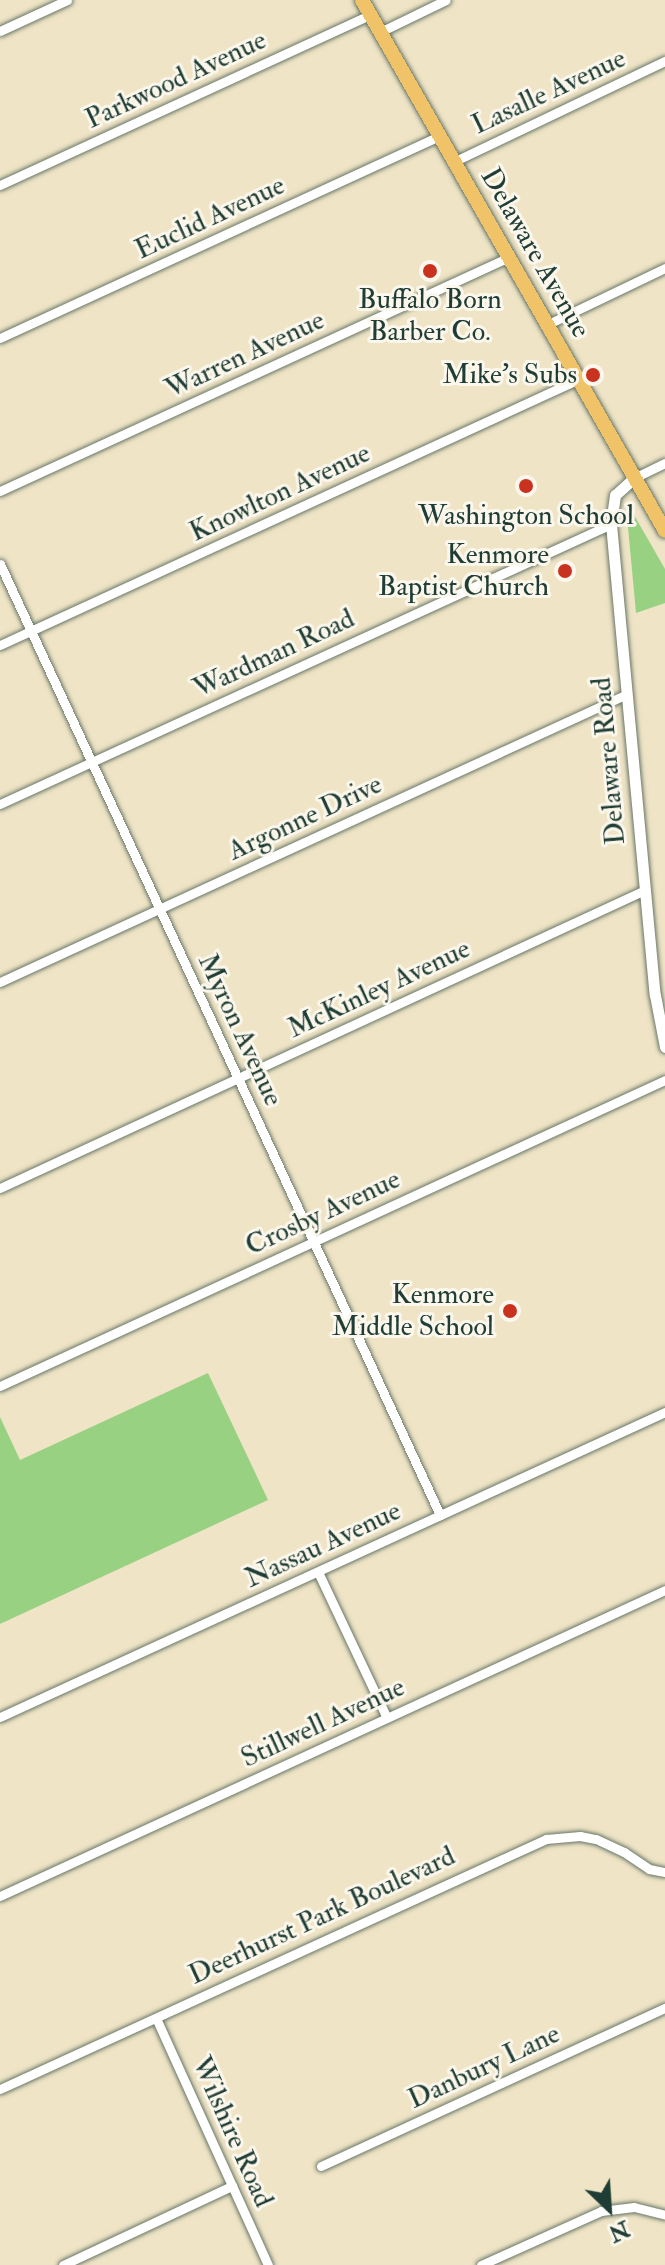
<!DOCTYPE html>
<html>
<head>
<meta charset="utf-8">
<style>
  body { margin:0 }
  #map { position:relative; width:665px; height:2265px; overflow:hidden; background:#efe4c6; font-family:"IM FELL Double Pica",serif }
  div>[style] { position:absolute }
  .green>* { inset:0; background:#99d183 }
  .roads { filter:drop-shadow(0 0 2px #687767) drop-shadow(0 0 2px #687767) }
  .minor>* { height:9px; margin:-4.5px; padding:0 4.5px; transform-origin:4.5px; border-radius:4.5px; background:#fff }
  .tertiary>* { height:11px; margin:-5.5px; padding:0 5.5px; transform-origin:5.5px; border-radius:5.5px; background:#fff }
  .primary>* { height:14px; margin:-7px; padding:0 7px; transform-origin:7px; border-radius:7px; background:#f1c369 }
  .dots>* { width:22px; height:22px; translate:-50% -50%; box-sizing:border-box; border:4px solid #fbf7ec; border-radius:50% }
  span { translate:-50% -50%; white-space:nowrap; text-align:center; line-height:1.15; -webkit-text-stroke:6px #fbf7ec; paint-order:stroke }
  .street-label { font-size:28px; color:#1f3d34 }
  .poi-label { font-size:28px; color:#1f3d34 }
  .right { translate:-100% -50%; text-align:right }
  .north { position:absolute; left:569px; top:2169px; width:80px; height:80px; -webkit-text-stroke:6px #fbf7ec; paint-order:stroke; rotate:155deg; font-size:22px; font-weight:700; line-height:32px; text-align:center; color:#1f3d34 }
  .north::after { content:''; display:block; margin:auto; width:28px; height:36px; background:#1f3d34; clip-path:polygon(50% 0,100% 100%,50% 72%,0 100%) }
</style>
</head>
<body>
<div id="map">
  <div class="green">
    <div style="clip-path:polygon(634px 515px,665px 569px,665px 603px,636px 613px,627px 517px)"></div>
    <div style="clip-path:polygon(208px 1373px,268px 1500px,0 1624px,0 1417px,20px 1460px)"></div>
  </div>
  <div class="roads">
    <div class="minor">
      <div style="left:0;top:31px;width:74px;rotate:-24.8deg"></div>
      <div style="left:380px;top:32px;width:73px;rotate:-25.9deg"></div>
      <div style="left:453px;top:162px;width:235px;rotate:-25.5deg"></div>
      <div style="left:0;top:185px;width:407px;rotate:-24.7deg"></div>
      <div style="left:546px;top:325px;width:132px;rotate:-25.6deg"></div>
      <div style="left:0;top:338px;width:482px;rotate:-24.7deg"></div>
      <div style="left:634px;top:478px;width:34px;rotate:-26deg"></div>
      <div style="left:0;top:491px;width:558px;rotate:-24.68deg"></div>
      <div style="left:0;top:564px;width:1048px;rotate:65.17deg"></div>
      <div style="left:0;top:645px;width:635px;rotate:-24.67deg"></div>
      <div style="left:0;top:804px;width:672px;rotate:-24.62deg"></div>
      <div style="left:0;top:982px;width:690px;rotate:-24.67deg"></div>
      <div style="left:0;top:1188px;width:711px;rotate:-24.8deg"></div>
      <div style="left:0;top:1386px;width:732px;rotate:-24.71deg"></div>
      <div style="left:318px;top:1572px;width:161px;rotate:64.7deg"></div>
      <div style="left:0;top:1717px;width:732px;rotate:-24.64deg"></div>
      <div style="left:0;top:1896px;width:732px;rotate:-24.71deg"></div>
      <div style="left:156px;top:2018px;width:271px;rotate:65.6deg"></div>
      <div style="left:0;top:2089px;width:601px;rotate:-24.6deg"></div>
      <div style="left:546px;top:1839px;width:34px;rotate:-5deg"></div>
      <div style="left:580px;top:1836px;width:16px;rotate:11deg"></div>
      <div style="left:596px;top:1839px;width:31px;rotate:25deg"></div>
      <div style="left:624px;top:1852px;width:30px;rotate:34deg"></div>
      <div style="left:649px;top:1869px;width:16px;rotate:11deg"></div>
      <div style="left:321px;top:2166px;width:379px;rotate:-24.7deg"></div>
      <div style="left:63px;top:2265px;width:187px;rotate:-25.1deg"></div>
      <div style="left:481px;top:2265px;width:132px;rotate:-24.2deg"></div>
      <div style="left:601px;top:2211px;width:33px;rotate:-7deg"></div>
      <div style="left:634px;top:2207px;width:32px;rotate:14deg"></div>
    </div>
    <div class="tertiary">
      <div style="left:634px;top:478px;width:25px;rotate:138deg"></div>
      <div style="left:615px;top:495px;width:29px;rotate:98deg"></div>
      <div style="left:611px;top:524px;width:473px;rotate:84.7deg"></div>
      <div style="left:655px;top:995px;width:53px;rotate:79.1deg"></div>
    </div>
    <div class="primary">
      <div style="left:362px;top:0;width:611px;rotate:60.29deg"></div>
    </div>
  </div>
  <div class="dots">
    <div style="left:430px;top:271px;background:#c8321e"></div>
    <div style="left:593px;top:375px;background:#c8321e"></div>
    <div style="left:526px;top:486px;background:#c8321e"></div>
    <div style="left:565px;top:571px;background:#c8321e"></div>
    <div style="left:510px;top:1311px;background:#c8321e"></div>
  </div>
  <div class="street-label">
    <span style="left:176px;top:80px;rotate:-25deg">Parkwood Avenue</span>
    <span style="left:549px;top:92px;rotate:-25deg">Lasalle Avenue</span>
    <span style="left:210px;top:218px;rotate:-25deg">Euclid Avenue</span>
    <span style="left:535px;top:253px;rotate:60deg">Delaware Avenue</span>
    <span style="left:245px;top:355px;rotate:-25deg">Warren Avenue</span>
    <span style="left:280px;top:493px;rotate:-25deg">Knowlton Avenue</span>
    <span style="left:274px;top:654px;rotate:-25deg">Wardman Road</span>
    <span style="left:609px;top:761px;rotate:-95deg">Delaware Road</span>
    <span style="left:305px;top:818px;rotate:-25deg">Argonne Drive</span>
    <span style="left:379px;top:989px;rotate:-25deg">McKinley Avenue</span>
    <span style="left:240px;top:1030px;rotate:65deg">Myron Avenue</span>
    <span style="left:323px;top:1213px;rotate:-25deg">Crosby Avenue</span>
    <span style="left:323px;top:1545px;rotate:-25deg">Nassau Avenue</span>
    <span style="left:323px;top:1723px;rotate:-25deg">Stillwell Avenue</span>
    <span style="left:322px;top:1916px;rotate:-25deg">Deerhurst Park Boulevard</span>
    <span style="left:484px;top:2067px;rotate:-25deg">Danbury Lane</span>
    <span style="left:232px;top:2132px;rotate:66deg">Wilshire Road</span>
  </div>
  <div class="poi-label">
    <span style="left:430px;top:316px">Buffalo Born<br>Barber Co.</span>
    <span class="right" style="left:577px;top:375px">Mike's Subs</span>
    <span style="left:526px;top:516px">Washington School</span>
    <span class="right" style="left:549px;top:571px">Kenmore<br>Baptist Church</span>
    <span class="right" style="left:494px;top:1311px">Kenmore<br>Middle School</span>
  </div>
  <div class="north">N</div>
</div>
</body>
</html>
